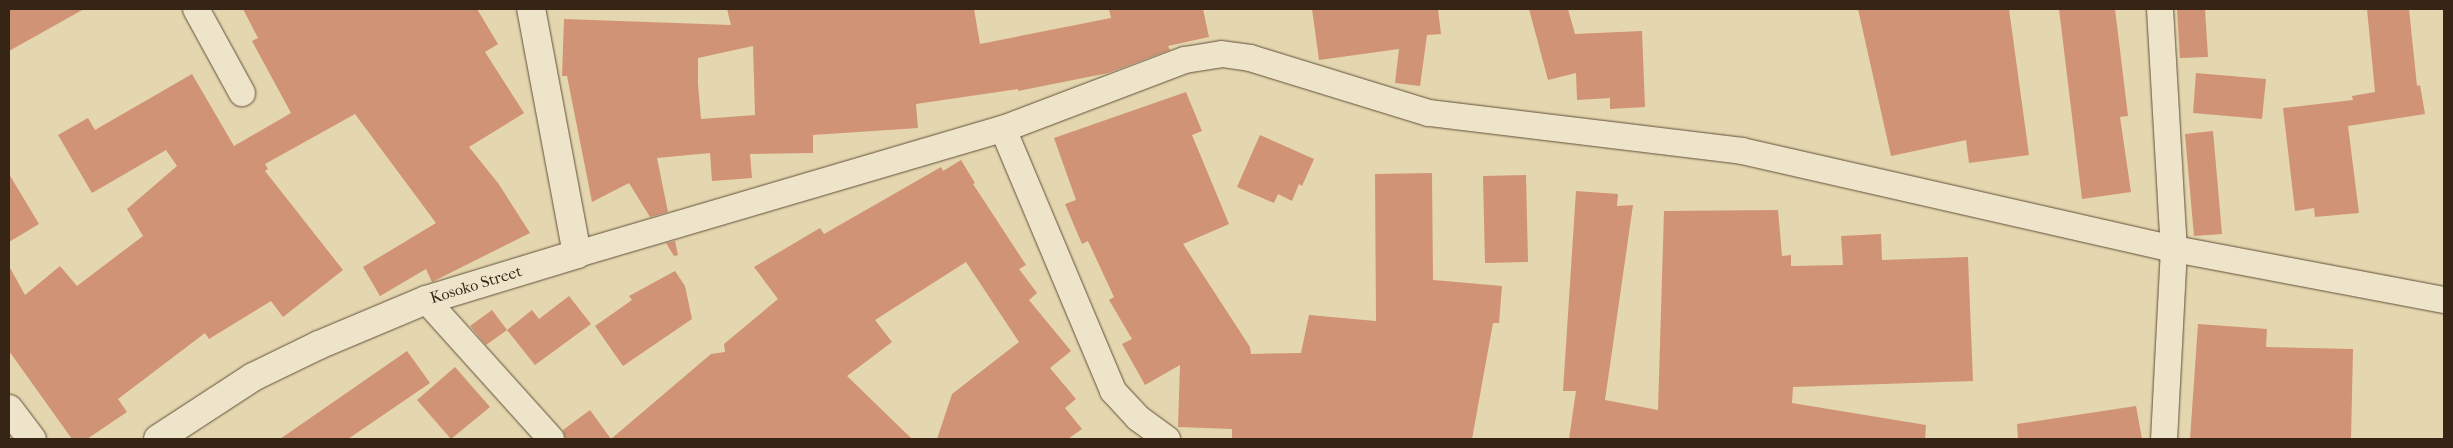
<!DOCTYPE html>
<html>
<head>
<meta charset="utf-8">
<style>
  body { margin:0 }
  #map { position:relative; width:2453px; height:448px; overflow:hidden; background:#e4d6ae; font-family:"IM FELL French Canon",serif }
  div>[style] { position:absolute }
  .building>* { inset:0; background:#d19376 }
  .roads { filter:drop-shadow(0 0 1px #62503b) drop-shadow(0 0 1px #62503b) }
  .minor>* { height:26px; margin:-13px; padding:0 13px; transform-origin:13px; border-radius:13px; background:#ede4ca }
  .tertiary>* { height:28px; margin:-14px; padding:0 14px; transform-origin:14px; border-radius:14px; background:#ede4ca }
  .secondary>* { height:28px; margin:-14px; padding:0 14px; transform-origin:14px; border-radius:14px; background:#ede4ca }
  span { translate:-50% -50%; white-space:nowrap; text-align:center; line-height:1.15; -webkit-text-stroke:4px #ede4ca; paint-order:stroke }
  .street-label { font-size:16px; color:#362415 }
  .frame { position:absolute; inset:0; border:10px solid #362415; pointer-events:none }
</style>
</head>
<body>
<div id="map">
  <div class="building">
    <div style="clip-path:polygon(9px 9px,84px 9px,9px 51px)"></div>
    <div style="clip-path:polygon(243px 9px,477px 9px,498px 44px,485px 52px,524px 113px,469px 147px,498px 183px,530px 233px,432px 282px,426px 269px,380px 296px,363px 267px,436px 223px,355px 114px,265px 164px,268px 169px,265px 171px,343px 270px,283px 317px,271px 301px,209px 339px,205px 333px,118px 399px,127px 412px,87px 439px,72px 439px,9px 351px,9px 266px,25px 295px,60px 266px,77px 286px,143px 236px,127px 209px,177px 166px,166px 150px,92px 193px,58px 135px,88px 118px,95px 130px,192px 74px,234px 146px,291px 113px,252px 41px,258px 38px)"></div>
    <div style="clip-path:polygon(evenodd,727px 9px,974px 9px,980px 44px,1111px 18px,1109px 9px,1203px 9px,1209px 37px,1168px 46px,1170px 50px,1108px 73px,1018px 91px,1018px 89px,916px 104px,918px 128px,813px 135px,813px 153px,750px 154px,752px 178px,712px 181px,710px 153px,657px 158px,668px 212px,650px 217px,629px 183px,592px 202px,567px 76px,562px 76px,564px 19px,731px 25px,727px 9px,753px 46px,755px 115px,701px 119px,698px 84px,698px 58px,753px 46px)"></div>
    <div style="clip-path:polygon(1312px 9px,1438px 9px,1441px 34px,1427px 35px,1420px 86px,1395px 83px,1399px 49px,1319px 60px)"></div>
    <div style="clip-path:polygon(1529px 9px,1568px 9px,1575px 34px,1642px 31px,1645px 107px,1610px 109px,1610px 98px,1577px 100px,1576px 73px,1548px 80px)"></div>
    <div style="clip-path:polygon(1858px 9px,2009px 9px,2029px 155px,1969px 163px,1966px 140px,1891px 156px)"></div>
    <div style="clip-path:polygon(2059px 9px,2115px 9px,2128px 116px,2120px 117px,2131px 192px,2082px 199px)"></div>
    <div style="clip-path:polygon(2177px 9px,2205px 9px,2208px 57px,2180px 58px)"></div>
    <div style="clip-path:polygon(2367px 9px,2409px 9px,2417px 86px,2420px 85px,2425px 114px,2348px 126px,2359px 213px,2315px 217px,2314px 208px,2295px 211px,2283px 108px,2353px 100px,2352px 96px,2375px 92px)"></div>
    <div style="clip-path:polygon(2196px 73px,2266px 79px,2262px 119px,2193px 113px)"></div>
    <div style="clip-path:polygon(1186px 92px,1202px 131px,1192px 135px,1229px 224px,1183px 244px,1250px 347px,1251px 354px,1301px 353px,1309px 315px,1376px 321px,1375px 174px,1432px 173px,1433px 280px,1502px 286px,1499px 323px,1493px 323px,1472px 439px,1232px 439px,1232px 429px,1178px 427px,1180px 365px,1145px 385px,1122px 344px,1132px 339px,1109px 300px,1114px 297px,1088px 241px,1082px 244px,1065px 204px,1076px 200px,1054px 138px)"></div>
    <div style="clip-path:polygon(2213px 131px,2222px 234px,2194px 236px,2185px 134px)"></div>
    <div style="clip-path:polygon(1260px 135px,1314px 159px,1302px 186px,1299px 184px,1292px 201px,1278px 194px,1274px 203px,1237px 187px)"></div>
    <div style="clip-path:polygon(961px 160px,975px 183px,973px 184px,1026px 265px,1019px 269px,1037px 293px,1029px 300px,1071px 351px,1050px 368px,1076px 399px,1065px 408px,1082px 429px,1068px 439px,937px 439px,952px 394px,1019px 342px,966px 262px,875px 320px,892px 342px,847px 376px,912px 439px,566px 439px,563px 430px,590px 410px,611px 439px,711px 354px,725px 352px,724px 344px,778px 299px,754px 267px,820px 228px,824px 234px,941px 167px,943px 171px)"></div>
    <div style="clip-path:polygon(9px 174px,39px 224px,9px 242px)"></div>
    <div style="clip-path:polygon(1526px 175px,1528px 262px,1485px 263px,1483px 176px)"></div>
    <div style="clip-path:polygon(1576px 191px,1618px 194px,1617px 206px,1633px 205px,1605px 400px,1658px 410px,1664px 211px,1778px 210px,1782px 256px,1791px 255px,1791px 266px,1843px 265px,1841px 236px,1881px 234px,1882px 260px,1968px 257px,1973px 381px,1793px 387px,1792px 403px,1926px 425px,1925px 439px,1569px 439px,1576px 391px,1563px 391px)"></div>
    <div style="clip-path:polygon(675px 241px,678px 255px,674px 256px,666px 243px)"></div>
    <div style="clip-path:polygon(675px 271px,685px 286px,692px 319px,623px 366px,595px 326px,632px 300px,629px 296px)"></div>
    <div style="clip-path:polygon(569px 296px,591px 324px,535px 365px,507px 330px,532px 310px,539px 319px)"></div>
    <div style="clip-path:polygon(492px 310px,507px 330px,486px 345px,470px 326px)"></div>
    <div style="clip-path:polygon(2198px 324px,2267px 329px,2266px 347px,2353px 349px,2351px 439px,2190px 439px)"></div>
    <div style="clip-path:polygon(407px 351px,430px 383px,348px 439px,280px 439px)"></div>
    <div style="clip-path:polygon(455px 367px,490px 407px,451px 439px,417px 400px)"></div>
    <div style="clip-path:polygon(2136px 406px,2142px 439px,2018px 439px,2017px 424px)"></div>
  </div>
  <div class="roads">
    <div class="minor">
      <div style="left:196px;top:9px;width:96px;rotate:61.3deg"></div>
      <div style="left:2160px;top:9px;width:240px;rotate:86.7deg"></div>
      <div style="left:2174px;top:249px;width:190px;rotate:93deg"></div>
      <div style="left:1003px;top:129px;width:284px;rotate:67.2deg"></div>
      <div style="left:1113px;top:391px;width:37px;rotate:47deg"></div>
      <div style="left:1138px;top:418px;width:36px;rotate:36deg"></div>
      <div style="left:577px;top:254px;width:444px;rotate:-16.4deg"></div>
      <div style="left:1003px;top:129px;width:195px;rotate:-20.8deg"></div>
      <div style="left:1185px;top:60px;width:37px;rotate:-9deg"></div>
      <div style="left:1222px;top:54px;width:28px;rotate:8deg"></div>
      <div style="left:1250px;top:58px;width:187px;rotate:17.1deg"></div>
      <div style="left:1429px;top:113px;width:315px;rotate:6.9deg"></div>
      <div style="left:1742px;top:151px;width:443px;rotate:12.8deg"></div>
      <div style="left:2174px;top:249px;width:275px;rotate:10.7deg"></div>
      <div style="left:426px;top:300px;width:187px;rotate:48deg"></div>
    </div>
    <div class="tertiary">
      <div style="left:158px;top:439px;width:113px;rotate:-33.1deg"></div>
      <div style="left:253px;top:377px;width:73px;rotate:-25.9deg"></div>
      <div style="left:319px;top:345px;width:116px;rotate:-22.8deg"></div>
      <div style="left:426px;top:300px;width:158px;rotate:-16.9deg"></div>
      <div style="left:577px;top:254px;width:249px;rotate:-100.6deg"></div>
    </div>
    <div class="secondary">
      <div style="left:9px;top:409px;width:38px;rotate:53deg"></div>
    </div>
  </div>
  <div class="street-label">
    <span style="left:476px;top:285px;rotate:-17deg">Kosoko Street</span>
  </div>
  <div class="frame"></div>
</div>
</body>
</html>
